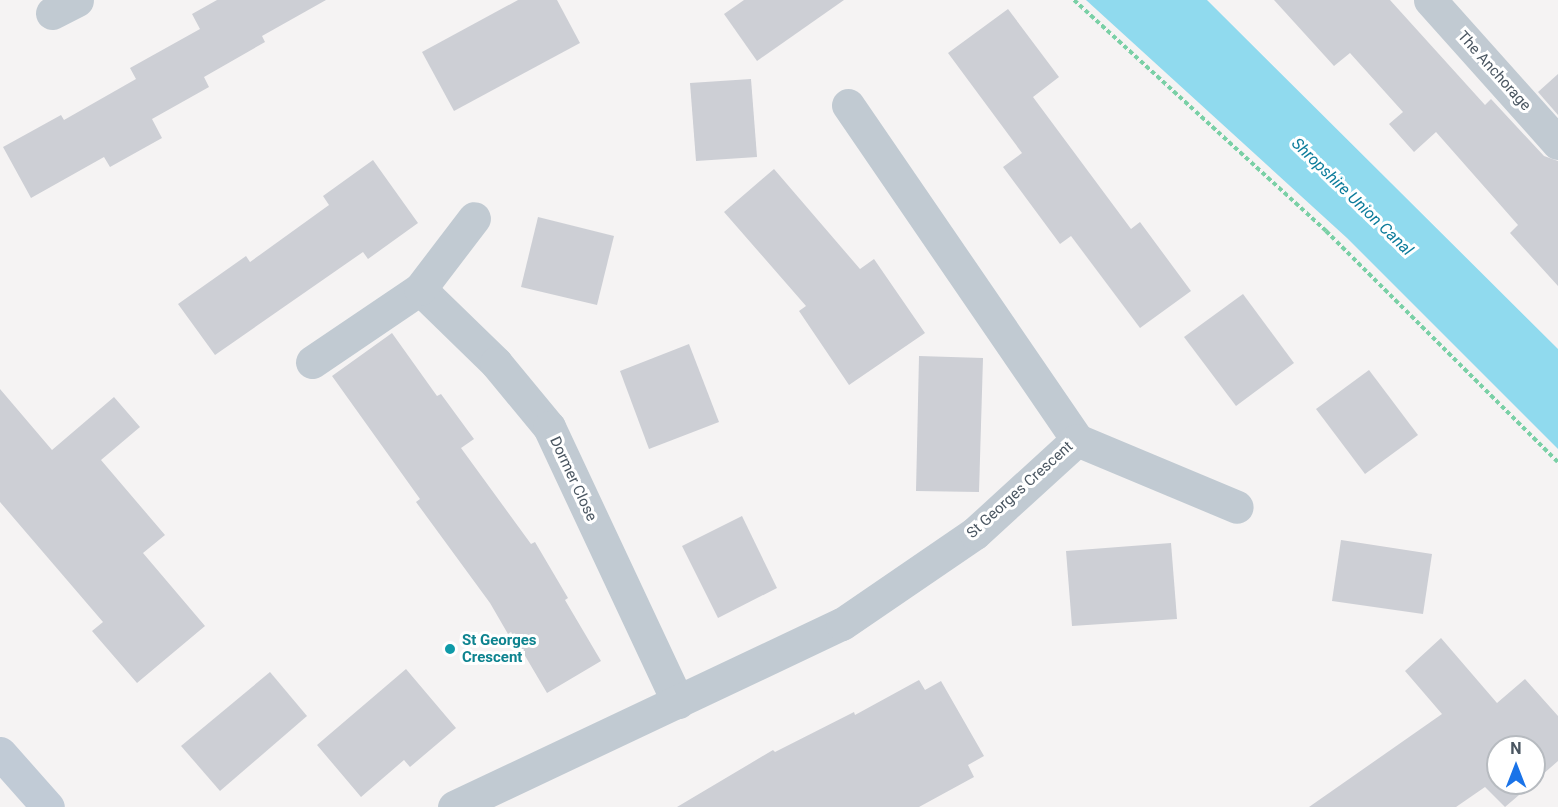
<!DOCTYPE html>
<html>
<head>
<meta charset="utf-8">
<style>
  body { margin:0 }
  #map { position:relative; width:1558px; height:807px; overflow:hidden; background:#f5f3f3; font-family:Roboto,sans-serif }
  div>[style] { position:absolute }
  .water>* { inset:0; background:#90daee }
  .building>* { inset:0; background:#cdcfd5 }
  .path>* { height:4px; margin-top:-2px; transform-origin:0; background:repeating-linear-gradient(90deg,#7ad0a6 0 4.5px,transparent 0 7.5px) }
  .street>* { height:33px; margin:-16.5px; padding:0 16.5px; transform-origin:16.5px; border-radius:16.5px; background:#c1cad2 }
  .secondary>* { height:33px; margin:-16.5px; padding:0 16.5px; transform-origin:16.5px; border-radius:16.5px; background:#c1cbd6 }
  .dots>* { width:16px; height:16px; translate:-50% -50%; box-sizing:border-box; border:3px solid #fff; border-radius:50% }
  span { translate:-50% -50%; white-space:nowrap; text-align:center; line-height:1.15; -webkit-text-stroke:6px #fff; paint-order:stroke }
  .street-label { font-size:15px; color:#4a5661 }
  .culture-label { font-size:15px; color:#0d838f; font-weight:700 }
  .left { translate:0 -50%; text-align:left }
  .water-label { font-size:16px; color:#0c7c9b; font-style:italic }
  .north { position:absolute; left:1486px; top:735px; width:60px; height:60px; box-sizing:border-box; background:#fff; border:2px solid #b7bbc0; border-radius:50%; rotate:0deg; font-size:16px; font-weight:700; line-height:24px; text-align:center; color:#4a5661 }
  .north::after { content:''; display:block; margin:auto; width:21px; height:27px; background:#1a73e8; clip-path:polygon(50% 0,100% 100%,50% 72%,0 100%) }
</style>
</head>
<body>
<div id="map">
  <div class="water">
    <div style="clip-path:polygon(1086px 0,1207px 0,1558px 349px,1558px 449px,1347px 238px)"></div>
  </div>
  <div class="building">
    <div style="clip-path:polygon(217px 0,326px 0,262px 36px,265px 42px,204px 77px,209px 87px,152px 119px,162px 138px,110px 167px,104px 157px,31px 198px,3px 147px,61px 115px,64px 120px,136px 79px,130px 68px,200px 29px,192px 14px)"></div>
    <div style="clip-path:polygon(518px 0,557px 0,580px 43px,454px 111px,422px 52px)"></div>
    <div style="clip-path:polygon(744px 0,844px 0,757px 61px,724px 14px)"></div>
    <div style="clip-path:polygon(1274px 0,1390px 0,1485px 105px,1491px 99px,1544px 156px,1558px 161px,1558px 286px,1510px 233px,1518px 225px,1436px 132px,1414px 152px,1389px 124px,1403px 112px,1350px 53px,1334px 66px)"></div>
    <div style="clip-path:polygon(1008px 9px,1059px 77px,1033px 97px,1131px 229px,1140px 222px,1191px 291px,1140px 328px,1071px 236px,1060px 244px,1003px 167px,1022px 153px,948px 53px)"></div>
    <div style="clip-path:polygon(1558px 74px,1558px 115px,1538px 92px)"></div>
    <div style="clip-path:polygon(751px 79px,757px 157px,696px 161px,690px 83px)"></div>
    <div style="clip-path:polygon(373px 160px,418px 223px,368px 259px,363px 252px,215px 355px,178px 304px,246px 256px,250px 262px,329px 205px,323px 196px)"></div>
    <div style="clip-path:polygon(774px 169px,860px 269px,874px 259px,925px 333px,849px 385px,799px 311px,806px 306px,724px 212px)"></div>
    <div style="clip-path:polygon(538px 217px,614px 236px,597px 305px,521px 287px)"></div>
    <div style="clip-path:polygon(1243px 294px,1294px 363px,1236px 406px,1184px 337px)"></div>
    <div style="clip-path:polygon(392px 333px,437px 396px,441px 394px,474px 439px,461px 448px,531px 544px,535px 542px,568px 598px,565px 600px,601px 661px,547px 693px,511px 632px,508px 634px,490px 603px,416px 502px,420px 499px,332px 376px)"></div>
    <div style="clip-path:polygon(689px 344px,719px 422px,649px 449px,620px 371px)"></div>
    <div style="clip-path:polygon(919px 356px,983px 358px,979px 492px,916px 491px)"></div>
    <div style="clip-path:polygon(1369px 370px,1418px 435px,1365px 474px,1316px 409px)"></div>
    <div style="clip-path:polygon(0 389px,52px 450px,114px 397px,140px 427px,101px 460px,165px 535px,143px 553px,205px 626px,137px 683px,92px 631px,103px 622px,0 502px)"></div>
    <div style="clip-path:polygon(742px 516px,777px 588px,718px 618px,682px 546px)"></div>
    <div style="clip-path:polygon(1341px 540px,1432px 554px,1423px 614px,1332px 601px)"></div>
    <div style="clip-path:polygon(1171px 543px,1177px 619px,1072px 626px,1066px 551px)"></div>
    <div style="clip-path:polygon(1441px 638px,1497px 703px,1525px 679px,1558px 716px,1558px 761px,1534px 782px,1534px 747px,1498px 747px,1498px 783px,1533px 783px,1505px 807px,1485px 787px,1456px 807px,1309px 807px,1442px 714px,1405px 671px)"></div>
    <div style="clip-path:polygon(406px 669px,456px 728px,410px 767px,404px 760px,361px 797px,317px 745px)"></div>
    <div style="clip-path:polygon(270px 672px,307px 716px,220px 791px,181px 746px)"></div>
    <div style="clip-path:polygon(919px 680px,925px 690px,941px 681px,984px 756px,968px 765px,974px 777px,919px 807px,677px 807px,773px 750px,775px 752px,854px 712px,855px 715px)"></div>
  </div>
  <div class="path">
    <div style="left:1074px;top:0;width:342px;rotate:42.5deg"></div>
    <div style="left:1326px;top:231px;width:327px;rotate:44.9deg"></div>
  </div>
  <div class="street">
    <div style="left:1430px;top:0;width:192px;rotate:48.2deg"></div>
    <div style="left:52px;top:13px;width:28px;rotate:-27deg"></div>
    <div style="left:848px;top:105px;width:406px;rotate:55.6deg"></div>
    <div style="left:420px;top:289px;width:106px;rotate:44.2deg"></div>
    <div style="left:496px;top:363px;width:83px;rotate:50.4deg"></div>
    <div style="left:549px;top:427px;width:304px;rotate:64.9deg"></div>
    <div style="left:312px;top:362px;width:130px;rotate:-34.1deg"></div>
    <div style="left:420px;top:289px;width:89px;rotate:-52.7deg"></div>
    <div style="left:454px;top:807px;width:429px;rotate:-25.3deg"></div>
    <div style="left:842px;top:624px;width:161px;rotate:-34.4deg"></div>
    <div style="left:975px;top:533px;width:138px;rotate:-42.4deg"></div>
    <div style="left:1077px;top:440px;width:173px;rotate:22.7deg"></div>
  </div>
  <div class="secondary">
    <div style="left:0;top:753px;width:72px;rotate:48.4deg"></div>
  </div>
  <div class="dots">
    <div style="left:450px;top:649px;background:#0f9aa8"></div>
  </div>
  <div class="street-label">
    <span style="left:1494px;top:71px;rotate:48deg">The Anchorage</span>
    <span style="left:573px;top:479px;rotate:65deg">Dormer Close</span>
    <span style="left:1020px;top:490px;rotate:-42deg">St Georges Crescent</span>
  </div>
  <div class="culture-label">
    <span class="left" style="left:462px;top:649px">St Georges<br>Crescent</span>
  </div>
  <div class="water-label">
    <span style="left:1352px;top:197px;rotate:44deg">Shropshire Union Canal</span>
  </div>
  <div class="north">N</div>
</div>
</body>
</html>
